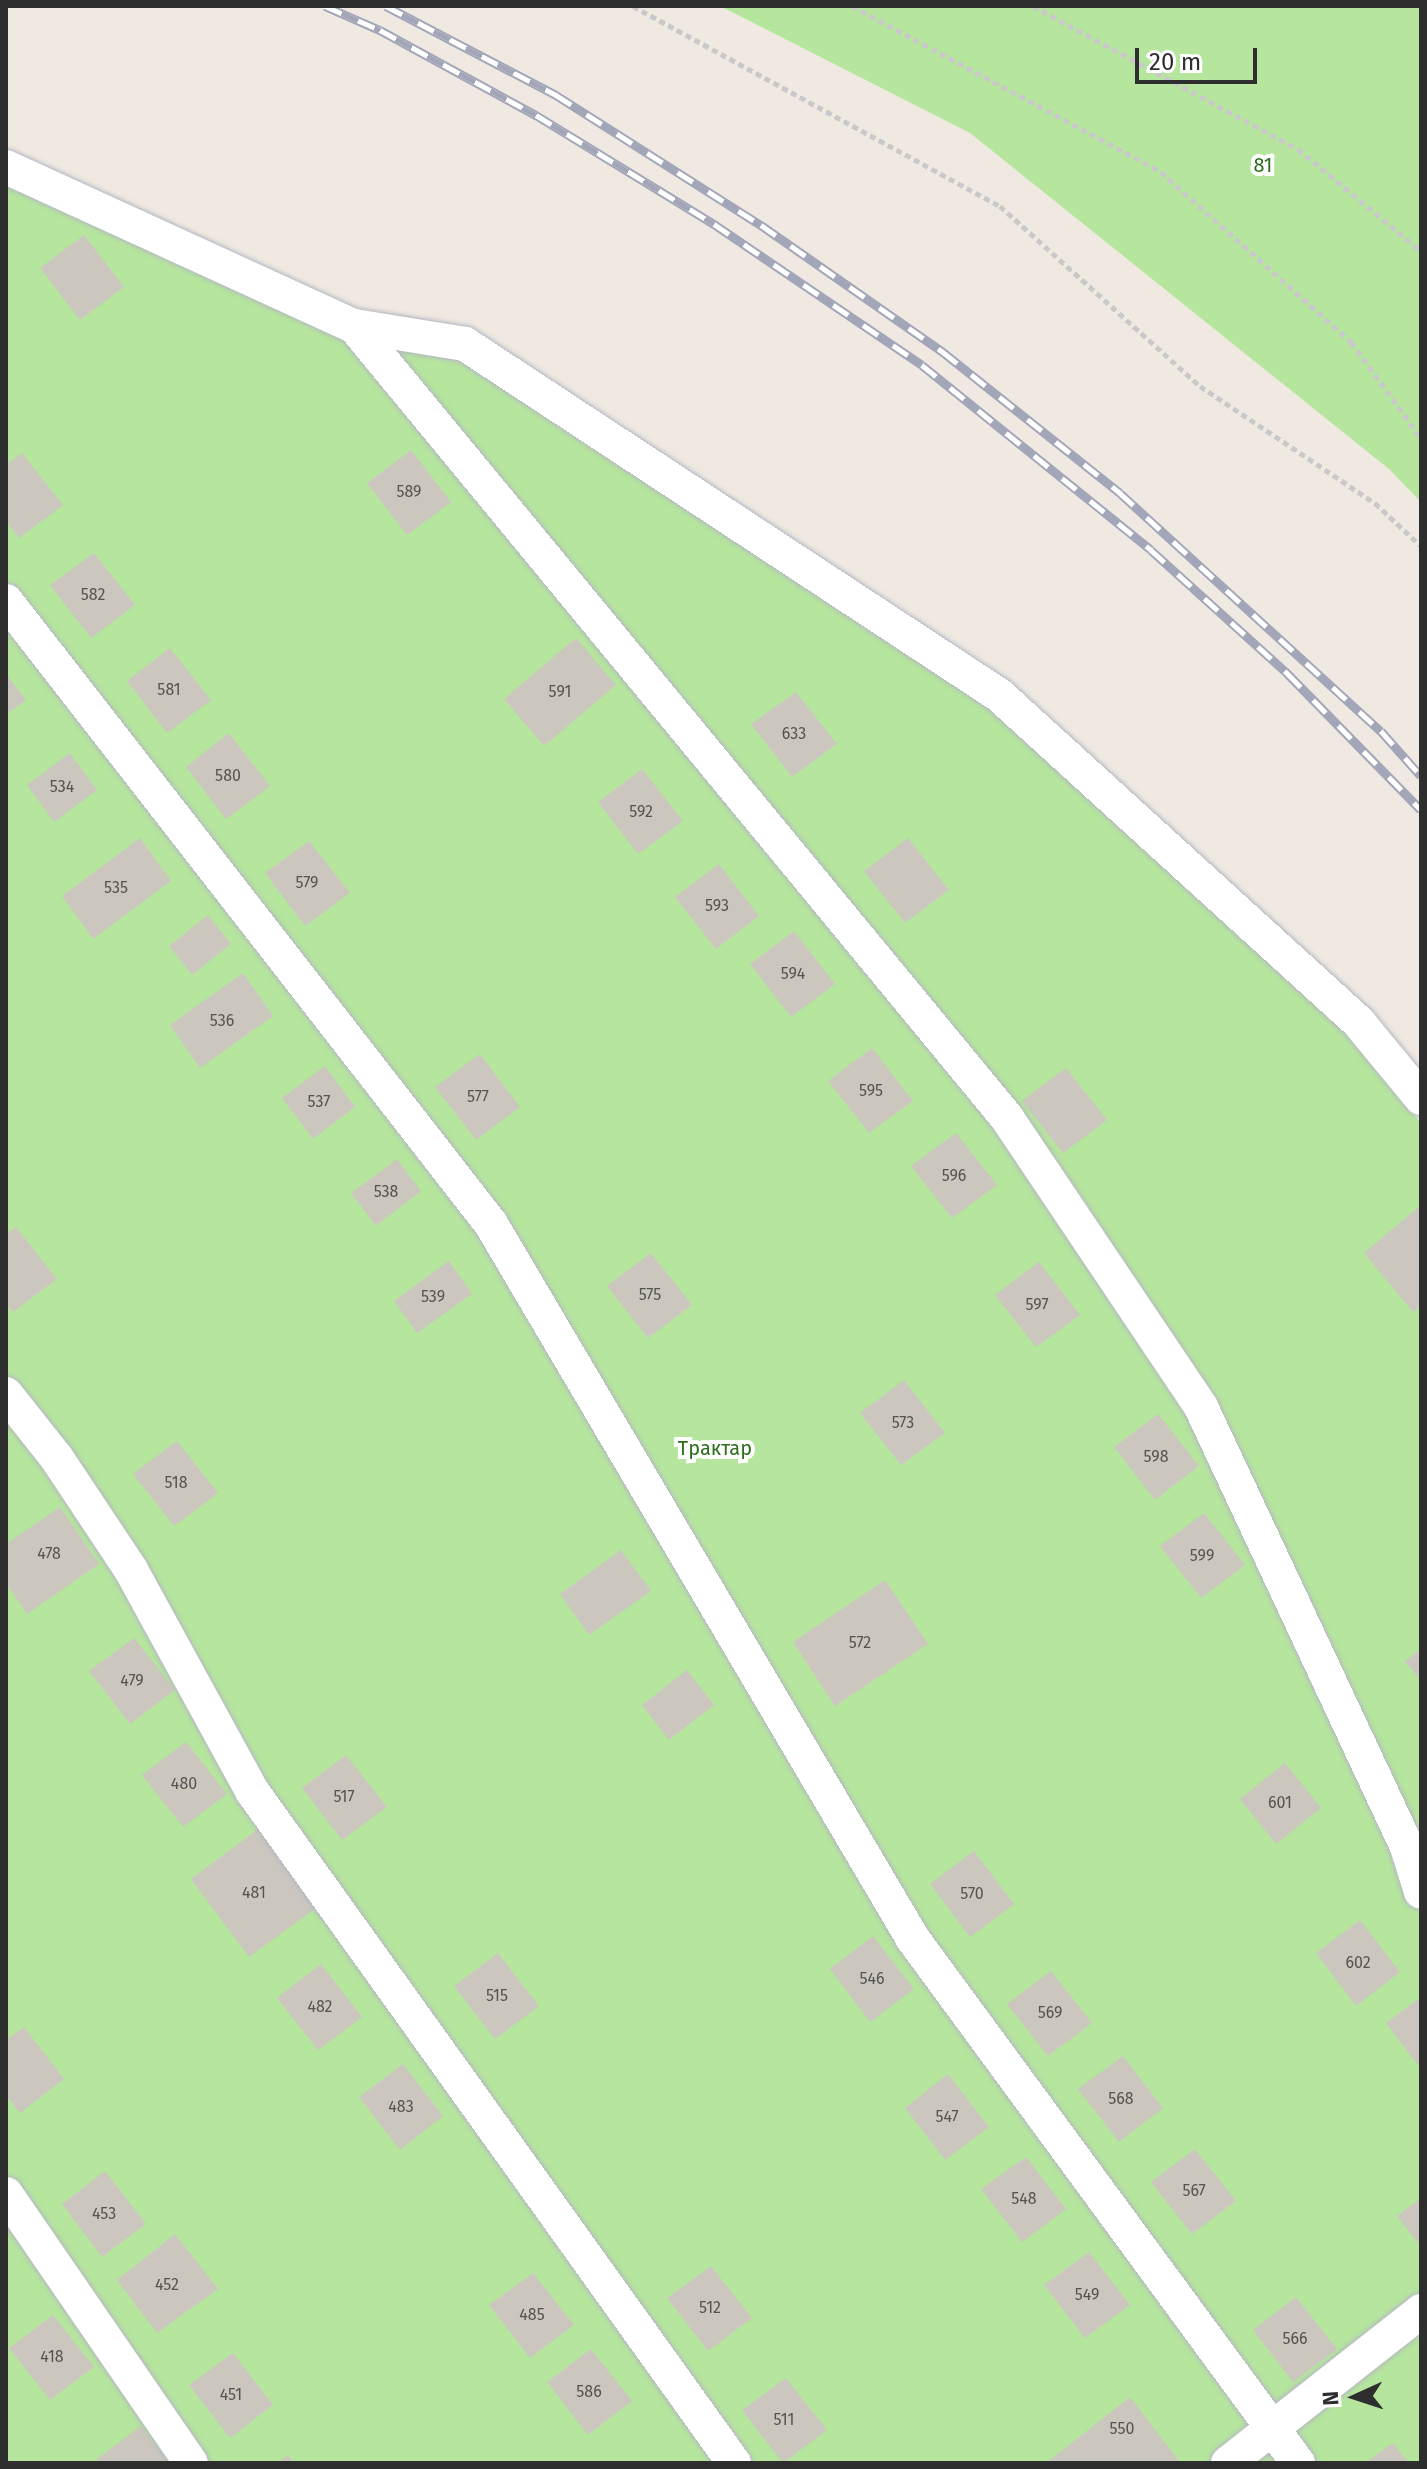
<!DOCTYPE html>
<html>
<head>
<meta charset="utf-8">
<style>
  body { margin:0 }
  #map { position:relative; width:1427px; height:2469px; overflow:hidden; background:#efe9e1; font-family:"Fira Sans",sans-serif }
  div>[style] { position:absolute }
  .green>* { inset:0; background:#b6e59e }
  .building>* { inset:0; background:#cbc7bf }
  .path>* { height:5px; margin-top:-2.5px; transform-origin:0; background:repeating-linear-gradient(90deg,#c9c9c9 0 6px,transparent 0 10px) }
  .roads { filter:drop-shadow(0 0 2px #b4b7c1) drop-shadow(0 0 2px #b4b7c1) }
  .street>* { height:34px; margin:-17px; padding:0 17px; transform-origin:17px; border-radius:17px; background:#fff }
  .rail>* { height:9px; margin-top:-4.5px; transform-origin:0; background:repeating-linear-gradient(90deg,#fff 0 18px,#a3a6b8 0 36px); box-sizing:border-box; border-block:2px solid #a3a6b8 }
  span { translate:-50% -50%; white-space:nowrap; text-align:center; line-height:1.15; -webkit-text-stroke:8px #fff; paint-order:stroke }
  .number-label { font-size:16px; color:#555452 }
  .number-label span { -webkit-text-stroke-width:0 }
  .park-label { font-size:20px; color:#2c6e1b }
  .frame { position:absolute; inset:0; border:8px solid #2e2e2e; pointer-events:none }
  .north { position:absolute; left:1315px; top:2357px; width:80px; height:80px; -webkit-text-stroke:6px #fff; paint-order:stroke; rotate:267deg; font-size:22px; font-weight:700; line-height:32px; text-align:center; color:#2e2e2e }
  .north::after { content:''; display:block; margin:auto; width:28px; height:36px; background:#2e2e2e; clip-path:polygon(50% 0,100% 100%,50% 72%,0 100%) }
  .scale { position:absolute; left:1135px; top:48px; width:122px; height:36px; box-sizing:border-box; border:4px solid #2e2e2e; border-top:0; padding-left:10px; font-size:24px; line-height:28px; white-space:nowrap; color:#2e2e2e; -webkit-text-stroke:6px #fff; paint-order:stroke }
</style>
</head>
<body>
<div id="map">
  <div class="green">
    <div style="clip-path:polygon(720px 6px,1421px 6px,1421px 502px,1389px 469px,970px 133px)"></div>
    <div style="clip-path:polygon(6px 185px,459px 360px,989px 708px,1348px 1035px,1421px 1123px,1421px 2463px,6px 2463px)"></div>
  </div>
  <div class="building">
    <div style="clip-path:polygon(84px 235px,124px 287px,80px 320px,40px 268px)"></div>
    <div style="clip-path:polygon(411px 450px,451px 502px,407px 535px,367px 483px)"></div>
    <div style="clip-path:polygon(22px 453px,63px 505px,19px 538px,6px 521px,6px 465px)"></div>
    <div style="clip-path:polygon(94px 553px,135px 605px,91px 638px,50px 585px)"></div>
    <div style="clip-path:polygon(576px 638px,616px 685px,544px 746px,504px 699px)"></div>
    <div style="clip-path:polygon(170px 648px,211px 700px,167px 733px,127px 681px)"></div>
    <div style="clip-path:polygon(6px 674px,26px 700px,6px 715px)"></div>
    <div style="clip-path:polygon(796px 692px,837px 744px,792px 777px,751px 724px)"></div>
    <div style="clip-path:polygon(229px 733px,270px 786px,226px 819px,186px 767px)"></div>
    <div style="clip-path:polygon(70px 753px,97px 790px,54px 822px,27px 785px)"></div>
    <div style="clip-path:polygon(642px 769px,683px 821px,638px 854px,598px 802px)"></div>
    <div style="clip-path:polygon(140px 838px,171px 881px,93px 939px,62px 896px)"></div>
    <div style="clip-path:polygon(908px 838px,949px 890px,905px 923px,864px 871px)"></div>
    <div style="clip-path:polygon(309px 841px,350px 893px,305px 926px,265px 873px)"></div>
    <div style="clip-path:polygon(719px 864px,759px 916px,716px 949px,675px 897px)"></div>
    <div style="clip-path:polygon(208px 915px,231px 944px,192px 975px,169px 946px)"></div>
    <div style="clip-path:polygon(794px 931px,835px 984px,791px 1017px,750px 964px)"></div>
    <div style="clip-path:polygon(243px 973px,273px 1016px,200px 1068px,170px 1025px)"></div>
    <div style="clip-path:polygon(872px 1048px,913px 1101px,869px 1133px,828px 1081px)"></div>
    <div style="clip-path:polygon(480px 1054px,520px 1107px,476px 1140px,435px 1087px)"></div>
    <div style="clip-path:polygon(325px 1066px,355px 1107px,313px 1139px,282px 1098px)"></div>
    <div style="clip-path:polygon(1066px 1068px,1107px 1120px,1063px 1153px,1022px 1101px)"></div>
    <div style="clip-path:polygon(956px 1133px,997px 1185px,952px 1218px,911px 1166px)"></div>
    <div style="clip-path:polygon(397px 1159px,421px 1191px,376px 1226px,351px 1193px)"></div>
    <div style="clip-path:polygon(1421px 1205px,1421px 1306px,1413px 1312px,1364px 1253px)"></div>
    <div style="clip-path:polygon(16px 1227px,57px 1279px,13px 1312px,6px 1303px,6px 1234px)"></div>
    <div style="clip-path:polygon(651px 1253px,692px 1305px,648px 1338px,607px 1286px)"></div>
    <div style="clip-path:polygon(449px 1261px,472px 1294px,417px 1333px,394px 1301px)"></div>
    <div style="clip-path:polygon(1039px 1262px,1080px 1315px,1036px 1347px,995px 1295px)"></div>
    <div style="clip-path:polygon(904px 1380px,945px 1433px,901px 1465px,860px 1413px)"></div>
    <div style="clip-path:polygon(1158px 1414px,1199px 1466px,1155px 1500px,1114px 1447px)"></div>
    <div style="clip-path:polygon(177px 1441px,218px 1493px,174px 1526px,133px 1474px)"></div>
    <div style="clip-path:polygon(60px 1507px,99px 1564px,27px 1614px,6px 1583px,6px 1544px)"></div>
    <div style="clip-path:polygon(1204px 1513px,1245px 1565px,1201px 1598px,1160px 1546px)"></div>
    <div style="clip-path:polygon(621px 1550px,651px 1591px,589px 1635px,560px 1594px)"></div>
    <div style="clip-path:polygon(885px 1580px,928px 1644px,835px 1706px,793px 1642px)"></div>
    <div style="clip-path:polygon(134px 1638px,175px 1690px,130px 1724px,89px 1671px)"></div>
    <div style="clip-path:polygon(1421px 1648px,1421px 1681px,1405px 1661px)"></div>
    <div style="clip-path:polygon(687px 1670px,714px 1705px,669px 1740px,642px 1705px)"></div>
    <div style="clip-path:polygon(186px 1742px,227px 1794px,183px 1827px,142px 1775px)"></div>
    <div style="clip-path:polygon(346px 1755px,387px 1807px,342px 1840px,302px 1788px)"></div>
    <div style="clip-path:polygon(1285px 1763px,1321px 1808px,1276px 1844px,1240px 1799px)"></div>
    <div style="clip-path:polygon(258px 1829px,316px 1908px,249px 1957px,191px 1879px)"></div>
    <div style="clip-path:polygon(974px 1851px,1014px 1904px,970px 1937px,930px 1884px)"></div>
    <div style="clip-path:polygon(1360px 1920px,1400px 1972px,1356px 2006px,1316px 1953px)"></div>
    <div style="clip-path:polygon(873px 1936px,914px 1989px,870px 2022px,830px 1969px)"></div>
    <div style="clip-path:polygon(498px 1953px,539px 2006px,495px 2039px,454px 1986px)"></div>
    <div style="clip-path:polygon(321px 1964px,362px 2017px,318px 2050px,277px 1998px)"></div>
    <div style="clip-path:polygon(1051px 1971px,1092px 2023px,1048px 2056px,1007px 2004px)"></div>
    <div style="clip-path:polygon(1421px 1997px,1421px 2069px,1386px 2023px)"></div>
    <div style="clip-path:polygon(24px 2027px,64px 2079px,20px 2113px,6px 2095px,6px 2040px)"></div>
    <div style="clip-path:polygon(1123px 2056px,1163px 2108px,1119px 2142px,1078px 2089px)"></div>
    <div style="clip-path:polygon(403px 2064px,443px 2116px,400px 2150px,359px 2097px)"></div>
    <div style="clip-path:polygon(948px 2074px,989px 2127px,945px 2160px,905px 2108px)"></div>
    <div style="clip-path:polygon(1195px 2149px,1236px 2201px,1192px 2234px,1151px 2182px)"></div>
    <div style="clip-path:polygon(1026px 2157px,1066px 2209px,1022px 2242px,981px 2189px)"></div>
    <div style="clip-path:polygon(105px 2171px,146px 2224px,102px 2257px,62px 2204px)"></div>
    <div style="clip-path:polygon(1421px 2198px,1421px 2247px,1397px 2216px)"></div>
    <div style="clip-path:polygon(175px 2234px,218px 2289px,157px 2333px,117px 2280px)"></div>
    <div style="clip-path:polygon(1089px 2252px,1130px 2305px,1085px 2338px,1044px 2285px)"></div>
    <div style="clip-path:polygon(711px 2266px,752px 2318px,708px 2351px,667px 2298px)"></div>
    <div style="clip-path:polygon(533px 2273px,574px 2325px,530px 2358px,489px 2305px)"></div>
    <div style="clip-path:polygon(1296px 2297px,1337px 2349px,1293px 2382px,1253px 2330px)"></div>
    <div style="clip-path:polygon(53px 2315px,94px 2367px,50px 2400px,9px 2348px)"></div>
    <div style="clip-path:polygon(591px 2349px,632px 2401px,588px 2435px,547px 2382px)"></div>
    <div style="clip-path:polygon(233px 2353px,273px 2405px,230px 2438px,189px 2385px)"></div>
    <div style="clip-path:polygon(786px 2378px,827px 2430px,783px 2463px,742px 2410px)"></div>
    <div style="clip-path:polygon(1130px 2397px,1179px 2461px,1177px 2463px,1046px 2463px)"></div>
    <div style="clip-path:polygon(141px 2426px,169px 2463px,100px 2463px,97px 2459px)"></div>
    <div style="clip-path:polygon(1393px 2443px,1409px 2463px,1365px 2463px)"></div>
    <div style="clip-path:polygon(288px 2455px,294px 2463px,277px 2463px)"></div>
  </div>
  <div class="path">
    <div style="left:633px;top:6px;width:418px;rotate:28.6deg"></div>
    <div style="left:1000px;top:206px;width:269px;rotate:42deg"></div>
    <div style="left:1200px;top:386px;width:211px;rotate:33.8deg"></div>
    <div style="left:1375px;top:503px;width:63px;rotate:43.1deg"></div>
    <div style="left:852px;top:6px;width:351px;rotate:28.2deg"></div>
    <div style="left:1161px;top:172px;width:255px;rotate:41.8deg"></div>
    <div style="left:1351px;top:342px;width:119px;rotate:53.9deg"></div>
    <div style="left:1033px;top:6px;width:301px;rotate:28.4deg"></div>
    <div style="left:1298px;top:149px;width:160px;rotate:39.7deg"></div>
  </div>
  <div class="roads">
    <div class="street">
      <div style="left:6px;top:167px;width:383px;rotate:24.6deg"></div>
      <div style="left:354px;top:326px;width:112px;rotate:9.2deg"></div>
      <div style="left:465px;top:344px;width:639px;rotate:33.32deg"></div>
      <div style="left:999px;top:695px;width:488px;rotate:42.3deg"></div>
      <div style="left:1360px;top:1024px;width:96px;rotate:50.5deg"></div>
      <div style="left:354px;top:326px;width:1026px;rotate:50.49deg"></div>
      <div style="left:1007px;top:1118px;width:348px;rotate:56.1deg"></div>
      <div style="left:1201px;top:1407px;width:483px;rotate:64.9deg"></div>
      <div style="left:1406px;top:1844px;width:50px;rotate:72.6deg"></div>
      <div style="left:6px;top:601px;width:790px;rotate:52.1deg"></div>
      <div style="left:491px;top:1224px;width:830px;rotate:59.45deg"></div>
      <div style="left:913px;top:1939px;width:650px;rotate:53.69deg"></div>
      <div style="left:6px;top:1394px;width:80px;rotate:51.6deg"></div>
      <div style="left:56px;top:1457px;width:136px;rotate:56.4deg"></div>
      <div style="left:131px;top:1570px;width:252px;rotate:61.3deg"></div>
      <div style="left:252px;top:1791px;width:827px;rotate:54.35deg"></div>
      <div style="left:6px;top:2194px;width:326px;rotate:55.5deg"></div>
      <div style="left:1228px;top:2463px;width:246px;rotate:-38.2deg"></div>
    </div>
  </div>
  <div class="rail">
    <div style="left:325px;top:6px;width:60px;rotate:23.6deg"></div>
    <div style="left:380px;top:30px;width:178px;rotate:28.6deg"></div>
    <div style="left:536px;top:115px;width:209px;rotate:31.5deg"></div>
    <div style="left:714px;top:224px;width:251px;rotate:34.1deg"></div>
    <div style="left:922px;top:365px;width:294px;rotate:38.9deg"></div>
    <div style="left:1151px;top:550px;width:185px;rotate:42.1deg"></div>
    <div style="left:1288px;top:674px;width:190px;rotate:45.6deg"></div>
    <div style="left:386px;top:6px;width:192px;rotate:27.6deg"></div>
    <div style="left:556px;top:95px;width:243px;rotate:32.4deg"></div>
    <div style="left:761px;top:225px;width:222px;rotate:34.9deg"></div>
    <div style="left:943px;top:352px;width:226px;rotate:38.5deg"></div>
    <div style="left:1120px;top:493px;width:353px;rotate:42.4deg"></div>
    <div style="left:1381px;top:731px;width:60px;rotate:48.4deg"></div>
  </div>
  <div class="number-label">
    <span style="left:409px;top:492px">589</span>
    <span style="left:93px;top:595px">582</span>
    <span style="left:169px;top:690px">581</span>
    <span style="left:560px;top:692px">591</span>
    <span style="left:794px;top:734px">633</span>
    <span style="left:228px;top:776px">580</span>
    <span style="left:62px;top:787px">534</span>
    <span style="left:641px;top:812px">592</span>
    <span style="left:307px;top:883px">579</span>
    <span style="left:116px;top:888px">535</span>
    <span style="left:717px;top:906px">593</span>
    <span style="left:793px;top:974px">594</span>
    <span style="left:222px;top:1021px">536</span>
    <span style="left:871px;top:1091px">595</span>
    <span style="left:478px;top:1097px">577</span>
    <span style="left:319px;top:1102px">537</span>
    <span style="left:954px;top:1176px">596</span>
    <span style="left:386px;top:1192px">538</span>
    <span style="left:650px;top:1295px">575</span>
    <span style="left:433px;top:1297px">539</span>
    <span style="left:1037px;top:1305px">597</span>
    <span style="left:903px;top:1423px">573</span>
    <span style="left:1156px;top:1457px">598</span>
    <span style="left:176px;top:1483px">518</span>
    <span style="left:49px;top:1554px">478</span>
    <span style="left:1202px;top:1556px">599</span>
    <span style="left:860px;top:1643px">572</span>
    <span style="left:132px;top:1681px">479</span>
    <span style="left:184px;top:1784px">480</span>
    <span style="left:344px;top:1797px">517</span>
    <span style="left:1280px;top:1803px">601</span>
    <span style="left:254px;top:1893px">481</span>
    <span style="left:972px;top:1894px">570</span>
    <span style="left:1358px;top:1963px">602</span>
    <span style="left:872px;top:1979px">546</span>
    <span style="left:497px;top:1996px">515</span>
    <span style="left:320px;top:2007px">482</span>
    <span style="left:1050px;top:2013px">569</span>
    <span style="left:1121px;top:2099px">568</span>
    <span style="left:401px;top:2107px">483</span>
    <span style="left:947px;top:2117px">547</span>
    <span style="left:1194px;top:2191px">567</span>
    <span style="left:1024px;top:2199px">548</span>
    <span style="left:104px;top:2214px">453</span>
    <span style="left:167px;top:2285px">452</span>
    <span style="left:1087px;top:2295px">549</span>
    <span style="left:710px;top:2308px">512</span>
    <span style="left:532px;top:2315px">485</span>
    <span style="left:1295px;top:2339px">566</span>
    <span style="left:52px;top:2357px">418</span>
    <span style="left:589px;top:2392px">586</span>
    <span style="left:231px;top:2395px">451</span>
    <span style="left:784px;top:2420px">511</span>
    <span style="left:1122px;top:2429px">550</span>
  </div>
  <div class="park-label">
    <span style="left:1263px;top:165px">81</span>
    <span style="left:715px;top:1448px">Трактар</span>
  </div>
  <div class="frame"></div>
  <div class="north">N</div>
  <div class="scale">20 m</div>
</div>
</body>
</html>
